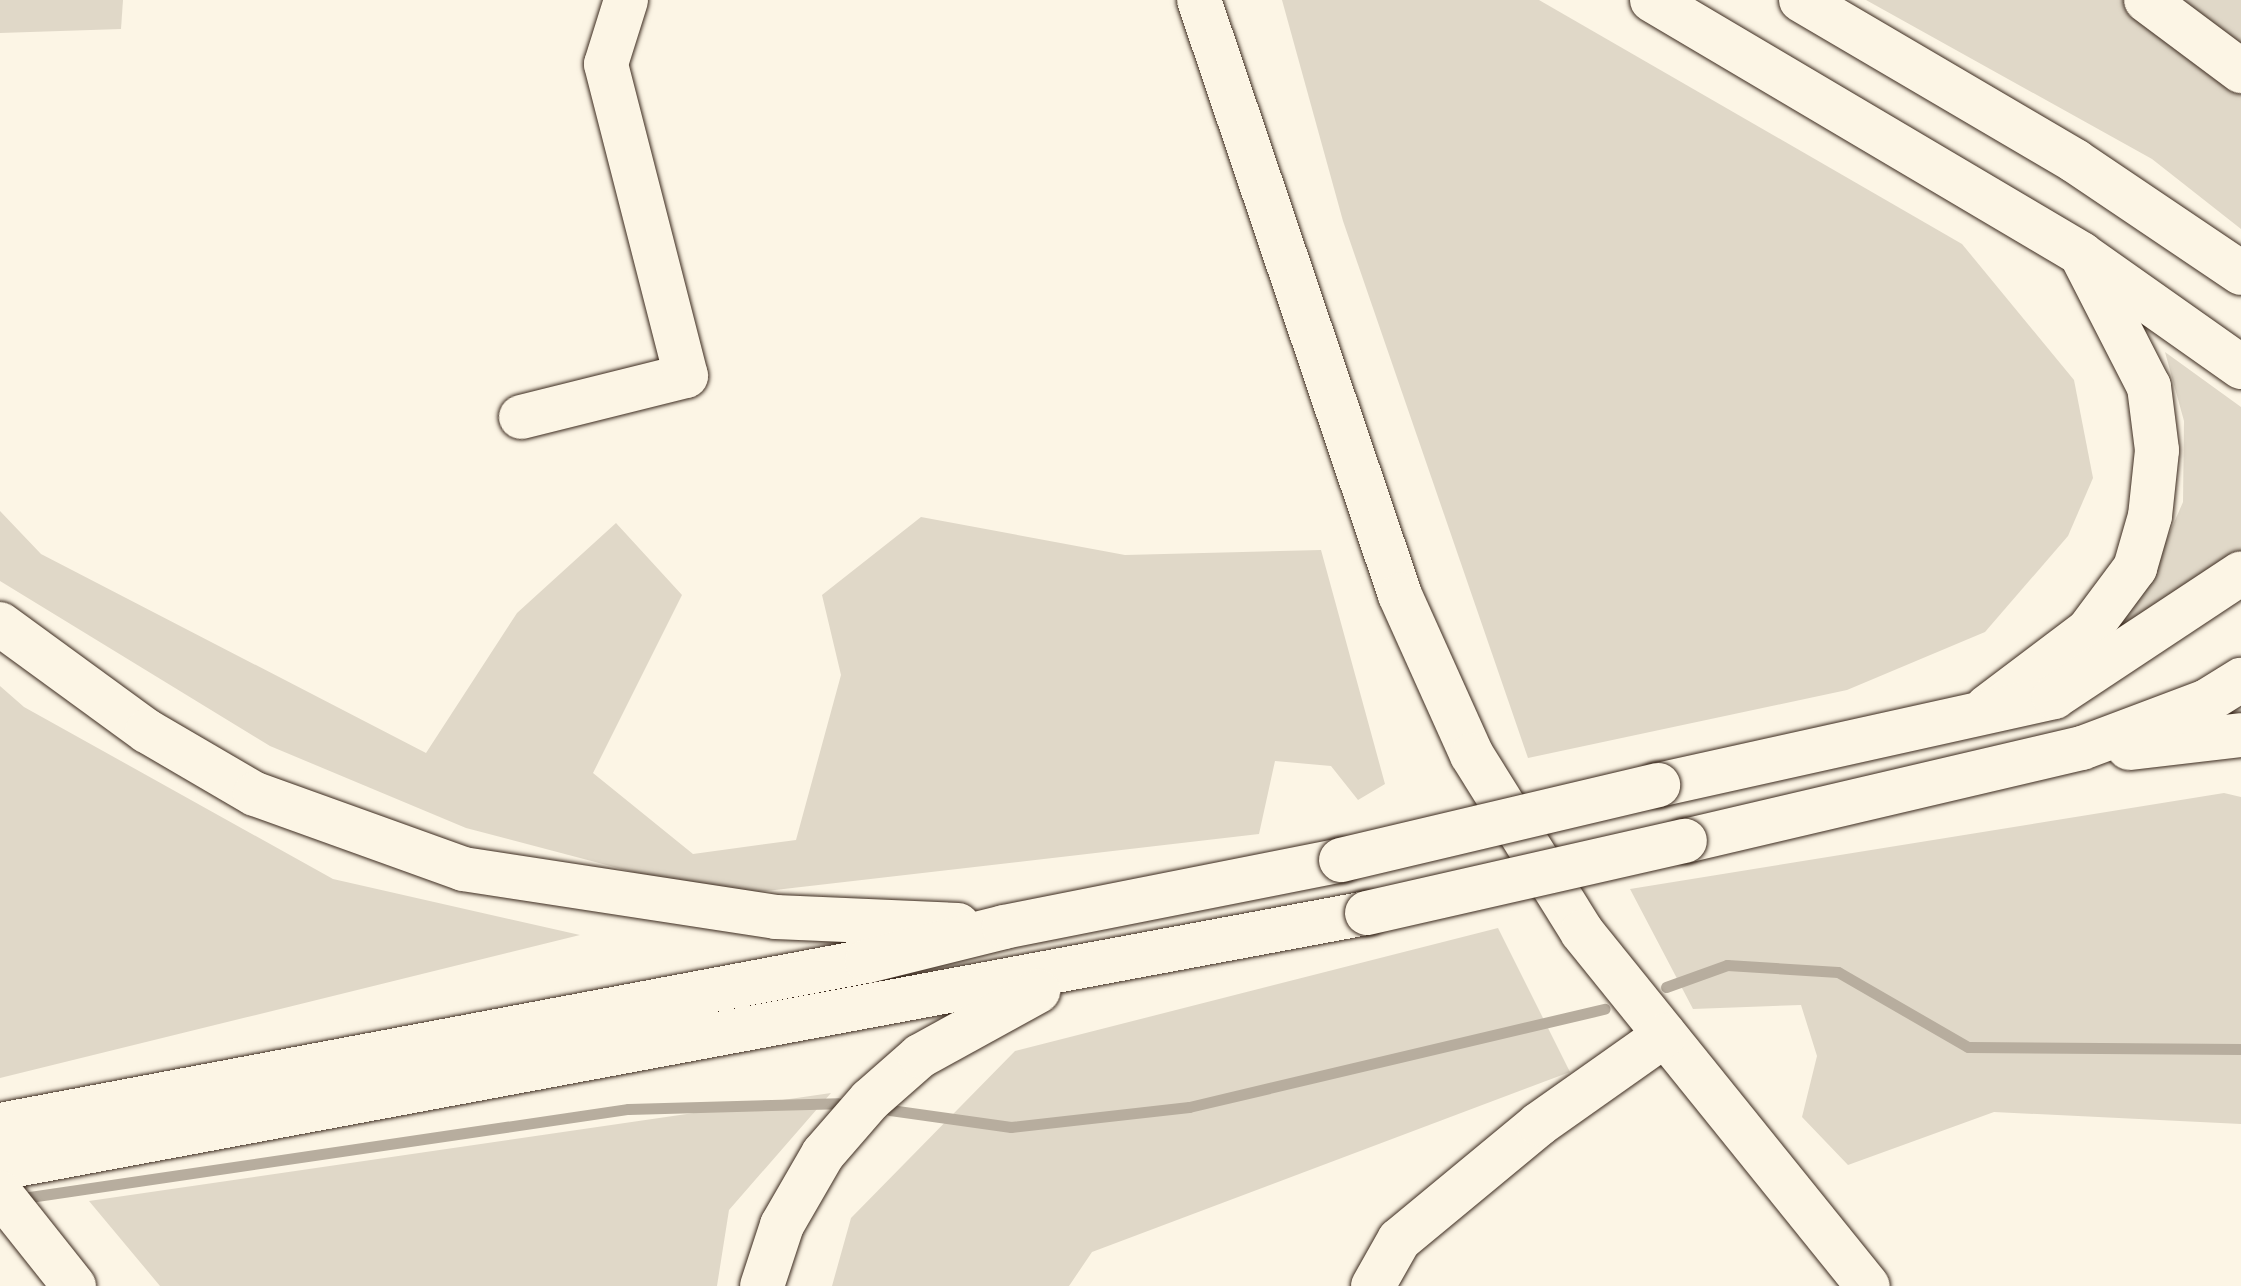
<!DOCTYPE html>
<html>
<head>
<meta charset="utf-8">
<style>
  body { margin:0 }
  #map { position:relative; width:2241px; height:1286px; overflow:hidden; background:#fcf5e5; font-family:"Patrick Hand",sans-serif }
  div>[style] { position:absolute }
  .green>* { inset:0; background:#e0d8c8 }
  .stream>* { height:11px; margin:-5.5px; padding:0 5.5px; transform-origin:5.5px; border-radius:5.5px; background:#b7ad9e }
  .roads { filter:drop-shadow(0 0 2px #3b2a1e) drop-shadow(0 0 2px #3b2a1e) }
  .minor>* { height:44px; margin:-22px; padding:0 22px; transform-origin:22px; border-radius:22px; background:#fcf5e5 }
  .major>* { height:44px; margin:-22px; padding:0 22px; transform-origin:22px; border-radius:22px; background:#fcf5e5 }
  .highway>* { height:44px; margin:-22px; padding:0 22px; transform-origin:22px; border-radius:22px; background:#fcf5e5 }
  .bridges { filter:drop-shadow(0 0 2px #3b2a1e) drop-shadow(0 0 2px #3b2a1e) }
  .highway-bridge>* { height:44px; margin:-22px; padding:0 22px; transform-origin:22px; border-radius:22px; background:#fcf5e5 }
  span { translate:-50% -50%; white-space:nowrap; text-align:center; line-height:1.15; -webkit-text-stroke:8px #fcf5e5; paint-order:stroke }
</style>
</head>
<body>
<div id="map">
  <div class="green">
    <div style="clip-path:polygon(0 0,123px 0,121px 29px,0 33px)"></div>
    <div style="clip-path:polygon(1282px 0,1539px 0,1962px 244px,2074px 380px,2093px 478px,2068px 536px,1985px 632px,1847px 690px,1528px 758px,1343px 221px)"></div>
    <div style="clip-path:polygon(1866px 0,2241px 0,2241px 229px,2152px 159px)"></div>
    <div style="clip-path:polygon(2165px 352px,2241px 407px,2241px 551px,2083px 661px,2144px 592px,2183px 502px,2184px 421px)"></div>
    <div style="clip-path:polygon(0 511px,41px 554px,426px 753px,517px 613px,616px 523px,682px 595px,593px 773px,693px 854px,796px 840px,841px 675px,822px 595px,921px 517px,1125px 555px,1321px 550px,1385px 784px,1358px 800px,1331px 766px,1275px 761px,1259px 834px,724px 896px,466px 828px,270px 746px,0 581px)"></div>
    <div style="clip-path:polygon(0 686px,24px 707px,333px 879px,580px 935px,0 1078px)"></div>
    <div style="clip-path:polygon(2224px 793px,2241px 797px,2241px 1124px,1994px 1112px,1848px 1165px,1802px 1117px,1817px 1056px,1801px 1005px,1693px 1009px,1630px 889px)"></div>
    <div style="clip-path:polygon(1498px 928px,1570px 1072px,1092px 1252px,1069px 1286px,832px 1286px,851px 1218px,1015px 1051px)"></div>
    <div style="clip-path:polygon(831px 1093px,729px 1210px,717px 1286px,160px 1286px,89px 1201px)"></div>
  </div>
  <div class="stream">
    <div style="left:1666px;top:987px;width:65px;rotate:-19.8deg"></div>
    <div style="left:1727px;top:965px;width:111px;rotate:3.6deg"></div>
    <div style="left:1838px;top:972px;width:150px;rotate:30deg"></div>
    <div style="left:1968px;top:1047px;width:273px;rotate:0.4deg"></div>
    <div style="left:890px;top:1110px;width:122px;rotate:8deg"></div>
    <div style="left:1011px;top:1127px;width:179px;rotate:-6.4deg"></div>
    <div style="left:1189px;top:1107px;width:427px;rotate:-13.3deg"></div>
    <div style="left:16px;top:1199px;width:619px;rotate:-8.37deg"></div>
    <div style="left:628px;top:1109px;width:210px;rotate:-1.6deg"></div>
  </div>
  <div class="roads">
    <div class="minor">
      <div style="left:1199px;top:0;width:628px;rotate:71.33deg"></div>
      <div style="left:1400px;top:595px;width:175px;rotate:65.8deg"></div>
      <div style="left:1472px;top:755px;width:208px;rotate:58.1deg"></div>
      <div style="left:1582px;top:932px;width:455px;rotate:51.1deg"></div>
      <div style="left:2146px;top:0;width:119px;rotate:36.8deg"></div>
      <div style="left:521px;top:417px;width:170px;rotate:-14deg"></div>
      <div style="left:686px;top:376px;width:322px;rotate:-104.4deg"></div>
      <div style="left:606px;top:64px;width:67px;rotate:-72.6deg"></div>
      <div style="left:1373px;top:1286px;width:53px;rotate:-60.5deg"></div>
      <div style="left:1399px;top:1240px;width:182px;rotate:-39.6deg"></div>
      <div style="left:1539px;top:1124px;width:154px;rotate:-35.2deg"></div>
    </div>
    <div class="major">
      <div style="left:1652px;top:0;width:499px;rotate:30.6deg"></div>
      <div style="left:2081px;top:254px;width:196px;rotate:35.2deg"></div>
      <div style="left:1801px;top:0;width:318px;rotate:30.4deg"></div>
      <div style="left:2075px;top:161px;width:200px;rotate:34deg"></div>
    </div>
    <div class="highway">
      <div style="left:0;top:624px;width:182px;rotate:36.1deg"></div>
      <div style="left:147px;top:731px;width:125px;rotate:30.3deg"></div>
      <div style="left:255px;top:794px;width:221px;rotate:19.8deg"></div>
      <div style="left:463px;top:869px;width:317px;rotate:8.7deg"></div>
      <div style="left:776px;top:917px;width:182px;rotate:2.5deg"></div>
      <div style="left:1987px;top:707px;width:126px;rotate:-37deg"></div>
      <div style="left:2088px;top:631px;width:79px;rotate:-53.3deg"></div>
      <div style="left:2135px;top:568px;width:54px;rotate:-73.9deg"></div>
      <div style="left:2150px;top:516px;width:66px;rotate:-83.9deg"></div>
      <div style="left:2157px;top:450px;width:64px;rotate:-97.2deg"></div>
      <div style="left:2149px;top:387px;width:149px;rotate:-117.1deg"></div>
      <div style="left:2129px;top:748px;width:113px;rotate:-6.6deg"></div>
      <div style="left:1658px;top:785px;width:406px;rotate:-12.5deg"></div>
      <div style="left:2054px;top:697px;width:224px;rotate:-33.5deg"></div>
      <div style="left:1685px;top:841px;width:408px;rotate:-13.2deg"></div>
      <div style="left:2082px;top:748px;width:134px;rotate:-20.6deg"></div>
      <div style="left:2207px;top:701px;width:40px;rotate:-32deg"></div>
      <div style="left:0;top:1125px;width:882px;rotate:-10.71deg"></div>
      <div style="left:867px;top:961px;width:141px;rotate:-13.9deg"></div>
      <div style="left:1004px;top:927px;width:344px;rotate:-11.2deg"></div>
      <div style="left:0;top:1168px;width:1391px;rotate:-10.57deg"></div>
      <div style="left:0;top:1193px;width:119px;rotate:51.5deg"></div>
      <div style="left:762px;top:1286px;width:64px;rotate:-71.8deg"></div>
      <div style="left:782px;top:1225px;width:82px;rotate:-60deg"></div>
      <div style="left:823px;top:1154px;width:72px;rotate:-49deg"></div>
      <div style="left:870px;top:1100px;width:67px;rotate:-41.3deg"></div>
      <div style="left:920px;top:1056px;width:135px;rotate:-28.8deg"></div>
    </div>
  </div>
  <div class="bridges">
    <div class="highway-bridge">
      <div style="left:1341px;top:860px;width:326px;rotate:-13.3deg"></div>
      <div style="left:1367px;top:913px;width:326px;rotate:-12.8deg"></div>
    </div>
  </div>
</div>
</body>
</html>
